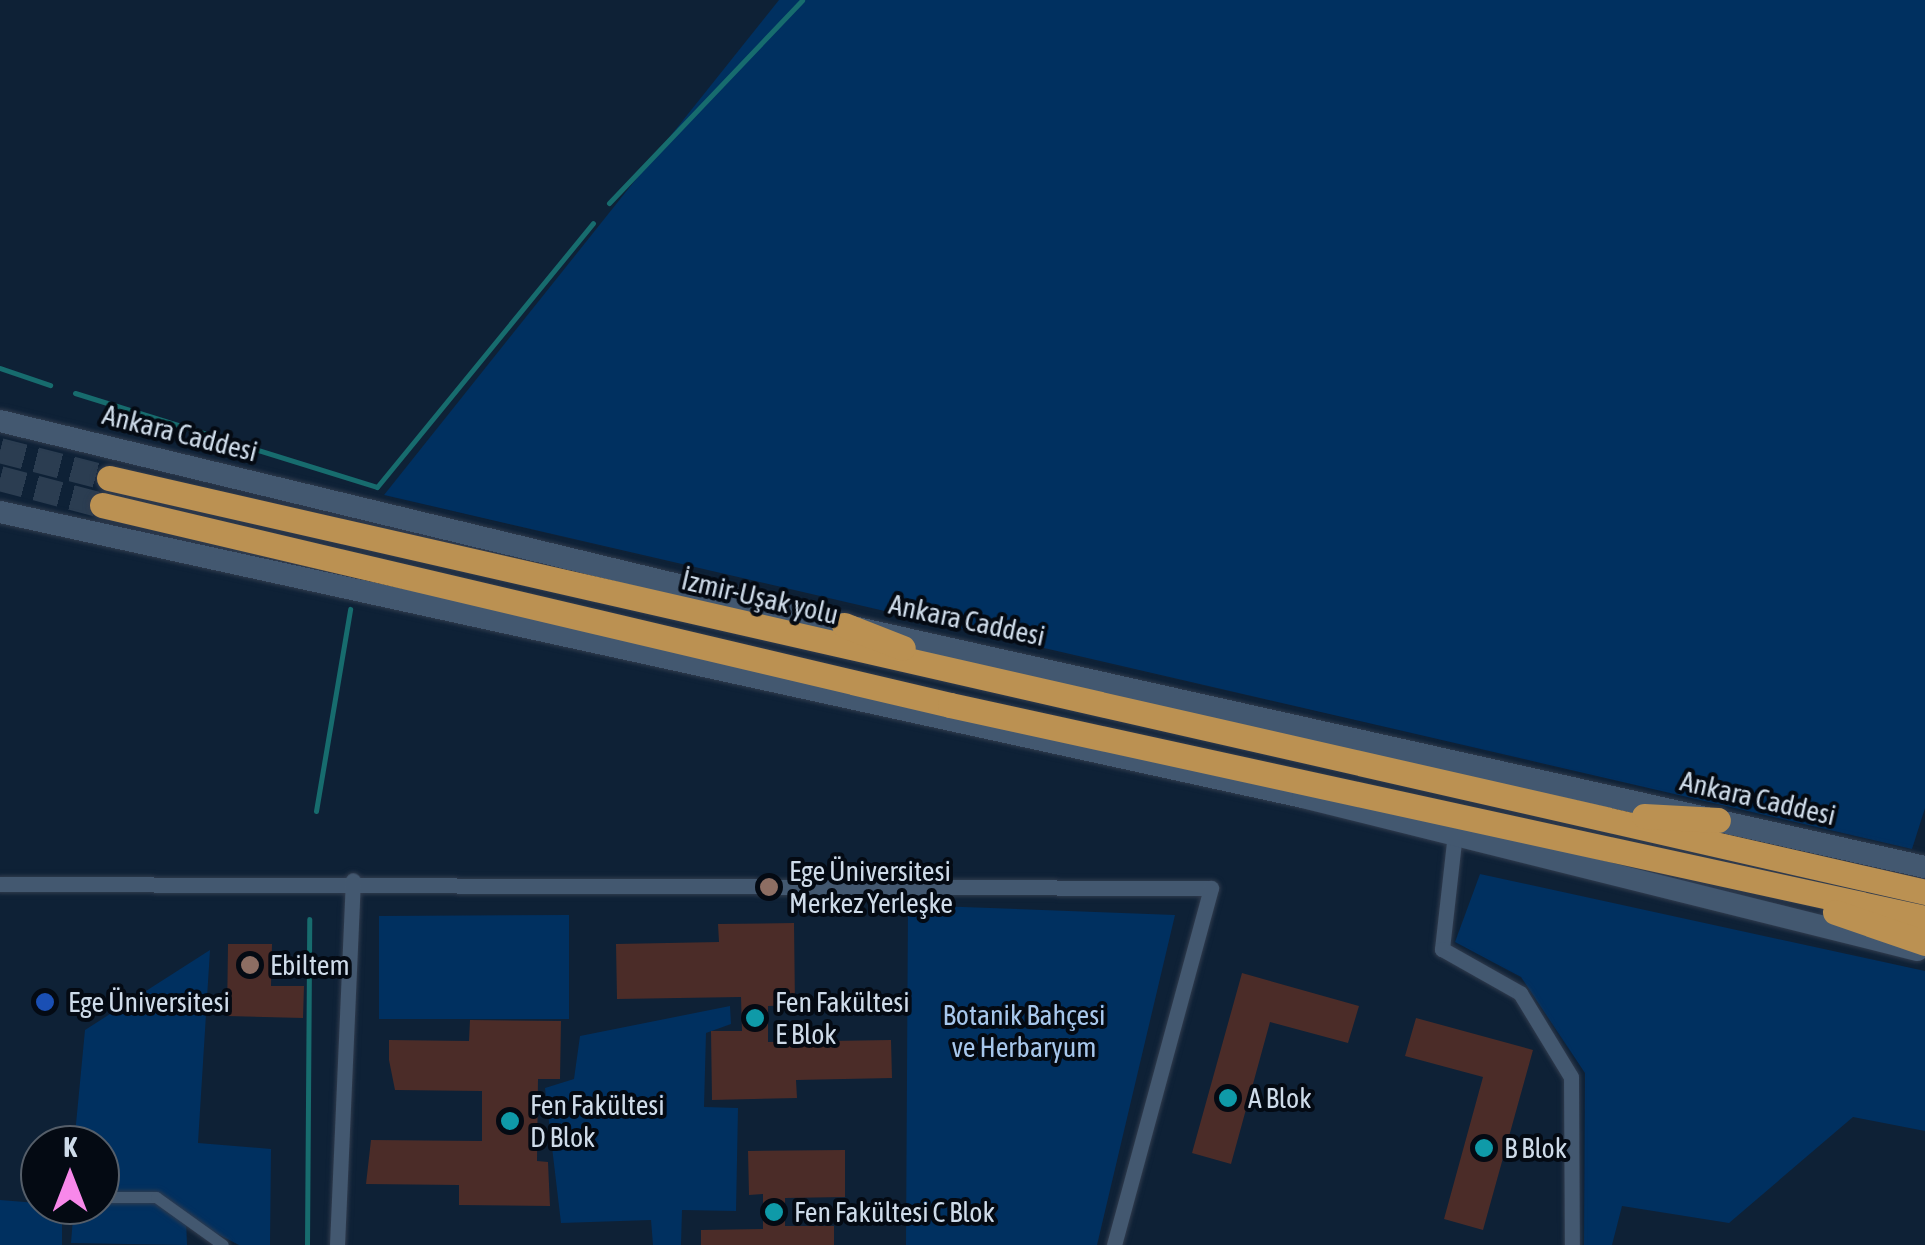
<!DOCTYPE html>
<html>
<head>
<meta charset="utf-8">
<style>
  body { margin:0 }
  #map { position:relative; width:1925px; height:1245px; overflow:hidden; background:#0e2136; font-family:"Asap Condensed",sans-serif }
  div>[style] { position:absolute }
  .green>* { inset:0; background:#003060 }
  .stream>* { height:5px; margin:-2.5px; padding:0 2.5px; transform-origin:2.5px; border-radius:2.5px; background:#176c6e }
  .building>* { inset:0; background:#4b2c28 }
  .trunk-tunnel>* { height:25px; margin-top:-12.5px; transform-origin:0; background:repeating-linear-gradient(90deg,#2b3d51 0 25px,transparent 0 37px) }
  .roads { filter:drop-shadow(0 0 2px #313c4e) drop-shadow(0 0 2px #313c4e) }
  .pedestrian>* { height:11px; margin:-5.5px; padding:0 5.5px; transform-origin:5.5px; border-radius:5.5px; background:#435870 }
  .minor>* { height:15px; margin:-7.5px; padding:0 7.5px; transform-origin:7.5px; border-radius:7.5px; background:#435870 }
  .secondary>* { height:22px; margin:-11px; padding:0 11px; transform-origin:11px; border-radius:11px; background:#435870 }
  .trunk>* { height:25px; margin:-12.5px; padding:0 12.5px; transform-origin:12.5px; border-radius:12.5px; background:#bb9152 }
  .dots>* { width:28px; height:28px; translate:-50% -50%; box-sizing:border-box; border:5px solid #040a13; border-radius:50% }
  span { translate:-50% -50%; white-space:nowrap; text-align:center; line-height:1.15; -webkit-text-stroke:8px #040a13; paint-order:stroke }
  .street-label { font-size:28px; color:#cedbe9 }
  .poi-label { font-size:28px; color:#cedbe9 }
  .left { translate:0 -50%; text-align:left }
  .park-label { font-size:28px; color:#a7c7ec }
  .north { position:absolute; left:20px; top:1125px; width:100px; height:100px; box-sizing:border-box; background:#040a13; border:2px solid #555e69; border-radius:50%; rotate:0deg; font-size:28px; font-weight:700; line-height:40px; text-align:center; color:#cedbe9 }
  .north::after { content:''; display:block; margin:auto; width:35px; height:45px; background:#f888ea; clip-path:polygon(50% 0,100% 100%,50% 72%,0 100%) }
</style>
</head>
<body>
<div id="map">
  <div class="green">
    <div style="clip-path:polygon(779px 0,1925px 0,1925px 808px,1912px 849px,384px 495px)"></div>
    <div style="clip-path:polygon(1480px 874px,1925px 971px,1925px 1131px,1853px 1117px,1729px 1223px,1622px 1206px,1612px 1245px,1584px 1245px,1585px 1073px,1521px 977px,1455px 942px)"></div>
    <div style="clip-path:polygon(908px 905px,1175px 915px,1097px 1245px,906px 1245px)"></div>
    <div style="clip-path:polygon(569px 915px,569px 1019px,379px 1019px,379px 916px)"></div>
    <div style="clip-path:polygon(210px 950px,198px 1143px,271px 1149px,270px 1245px,239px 1245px,186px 1218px,187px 1245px,71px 1243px,74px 1205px,100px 1205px,100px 1145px,74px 1145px,85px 1030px)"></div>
    <div style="clip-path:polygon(730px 1006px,731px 1024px,706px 1033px,704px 1107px,738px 1108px,736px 1211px,682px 1210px,681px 1245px,653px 1245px,651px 1220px,561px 1223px,545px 1088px,574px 1079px,580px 1036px)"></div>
    <div style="clip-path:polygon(0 1200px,62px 1205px,62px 1245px,0 1245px)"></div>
  </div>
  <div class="stream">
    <div style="left:609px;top:203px;width:280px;rotate:-46.4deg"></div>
    <div style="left:0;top:368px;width:53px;rotate:18.8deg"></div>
    <div style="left:75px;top:393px;width:316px;rotate:17.3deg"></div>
    <div style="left:377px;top:487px;width:341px;rotate:-50.7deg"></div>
    <div style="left:316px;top:811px;width:205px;rotate:-80.4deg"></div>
    <div style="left:307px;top:1245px;width:326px;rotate:-89.6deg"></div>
  </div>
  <div class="building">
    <div style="clip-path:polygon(794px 923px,795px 1005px,768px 1006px,768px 1042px,891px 1040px,892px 1078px,796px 1080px,797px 1098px,712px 1100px,711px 1031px,742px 1031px,741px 997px,617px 999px,616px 944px,719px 942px,718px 924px)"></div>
    <div style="clip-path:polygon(228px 944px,272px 944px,271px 986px,304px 986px,303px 1018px,227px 1016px)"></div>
    <div style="clip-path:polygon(1242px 973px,1359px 1006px,1348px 1043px,1270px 1022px,1231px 1164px,1192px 1153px)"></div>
    <div style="clip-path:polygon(1416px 1018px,1533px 1050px,1483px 1230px,1444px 1219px,1483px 1077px,1405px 1056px)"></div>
    <div style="clip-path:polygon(470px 1020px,561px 1021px,560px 1079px,538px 1079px,537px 1161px,548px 1162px,550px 1206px,459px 1205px,459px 1185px,366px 1184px,371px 1140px,482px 1141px,482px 1091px,395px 1090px,389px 1060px,389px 1040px,469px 1041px)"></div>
    <div style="clip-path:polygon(845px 1150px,845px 1197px,785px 1198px,785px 1226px,834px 1226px,834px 1245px,701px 1245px,701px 1230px,763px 1229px,763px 1194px,749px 1195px,748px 1151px)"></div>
  </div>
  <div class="trunk-tunnel">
    <div style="left:0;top:450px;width:113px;rotate:14.4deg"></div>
    <div style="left:0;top:478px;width:106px;rotate:14.8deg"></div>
  </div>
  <div class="roads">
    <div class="pedestrian">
      <div style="left:100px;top:1197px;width:56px"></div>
      <div style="left:156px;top:1197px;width:82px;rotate:35.6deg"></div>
    </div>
    <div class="minor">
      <div style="left:1455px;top:833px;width:117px;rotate:96.4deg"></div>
      <div style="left:1442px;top:949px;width:90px;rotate:29.4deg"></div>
      <div style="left:1520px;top:993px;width:98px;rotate:58.7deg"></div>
      <div style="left:1571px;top:1077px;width:168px;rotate:89.7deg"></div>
      <div style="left:0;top:884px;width:1211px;rotate:0.19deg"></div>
      <div style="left:1211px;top:888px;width:370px;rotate:105.2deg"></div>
      <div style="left:337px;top:1245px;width:365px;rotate:-87.5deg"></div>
    </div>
    <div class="secondary">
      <div style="left:0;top:421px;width:868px;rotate:13.59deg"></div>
      <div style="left:844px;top:625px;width:1108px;rotate:12.62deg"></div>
      <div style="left:0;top:512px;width:1334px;rotate:12.34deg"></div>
      <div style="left:1303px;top:797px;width:633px;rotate:13.99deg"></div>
    </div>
    <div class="trunk">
      <div style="left:109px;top:478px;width:1863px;rotate:12.84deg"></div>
      <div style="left:102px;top:505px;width:871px;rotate:13.27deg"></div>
      <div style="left:950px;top:705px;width:998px;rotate:12.32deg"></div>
      <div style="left:844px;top:625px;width:63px;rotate:21.3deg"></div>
      <div style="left:1644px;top:816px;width:74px;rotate:3.1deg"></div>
      <div style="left:1835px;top:912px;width:95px;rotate:19deg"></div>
    </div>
  </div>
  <div class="dots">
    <div style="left:769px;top:887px;background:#8d6e63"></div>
    <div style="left:250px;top:965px;background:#8d6e63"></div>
    <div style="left:45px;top:1002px;background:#1a4fb4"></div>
    <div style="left:755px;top:1018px;background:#0f9aa8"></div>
    <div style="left:1228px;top:1098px;background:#0f9aa8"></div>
    <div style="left:510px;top:1121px;background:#0f9aa8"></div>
    <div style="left:1484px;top:1148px;background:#0f9aa8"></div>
    <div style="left:774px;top:1212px;background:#0f9aa8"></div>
  </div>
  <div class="street-label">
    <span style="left:180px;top:433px;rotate:14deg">Ankara Caddesi</span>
    <span style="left:760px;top:597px;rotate:13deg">İzmir-Uşak yolu</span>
    <span style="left:967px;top:620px;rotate:12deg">Ankara Caddesi</span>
    <span style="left:1758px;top:798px;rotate:13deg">Ankara Caddesi</span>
  </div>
  <div class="poi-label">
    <span class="left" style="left:789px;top:887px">Ege Üniversitesi<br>Merkez Yerleşke</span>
    <span class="left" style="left:270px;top:965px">Ebiltem</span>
    <span class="left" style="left:68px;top:1002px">Ege Üniversitesi</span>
    <span class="left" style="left:775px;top:1018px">Fen Fakültesi<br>E Blok</span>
    <span class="left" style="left:1248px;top:1098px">A Blok</span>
    <span class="left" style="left:530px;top:1121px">Fen Fakültesi<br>D Blok</span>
    <span class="left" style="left:1504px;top:1148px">B Blok</span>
    <span class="left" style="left:794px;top:1212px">Fen Fakültesi C Blok</span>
  </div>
  <div class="park-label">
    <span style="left:1024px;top:1031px">Botanik Bahçesi<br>ve Herbaryum</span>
  </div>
  <div class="north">K</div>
</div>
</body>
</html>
